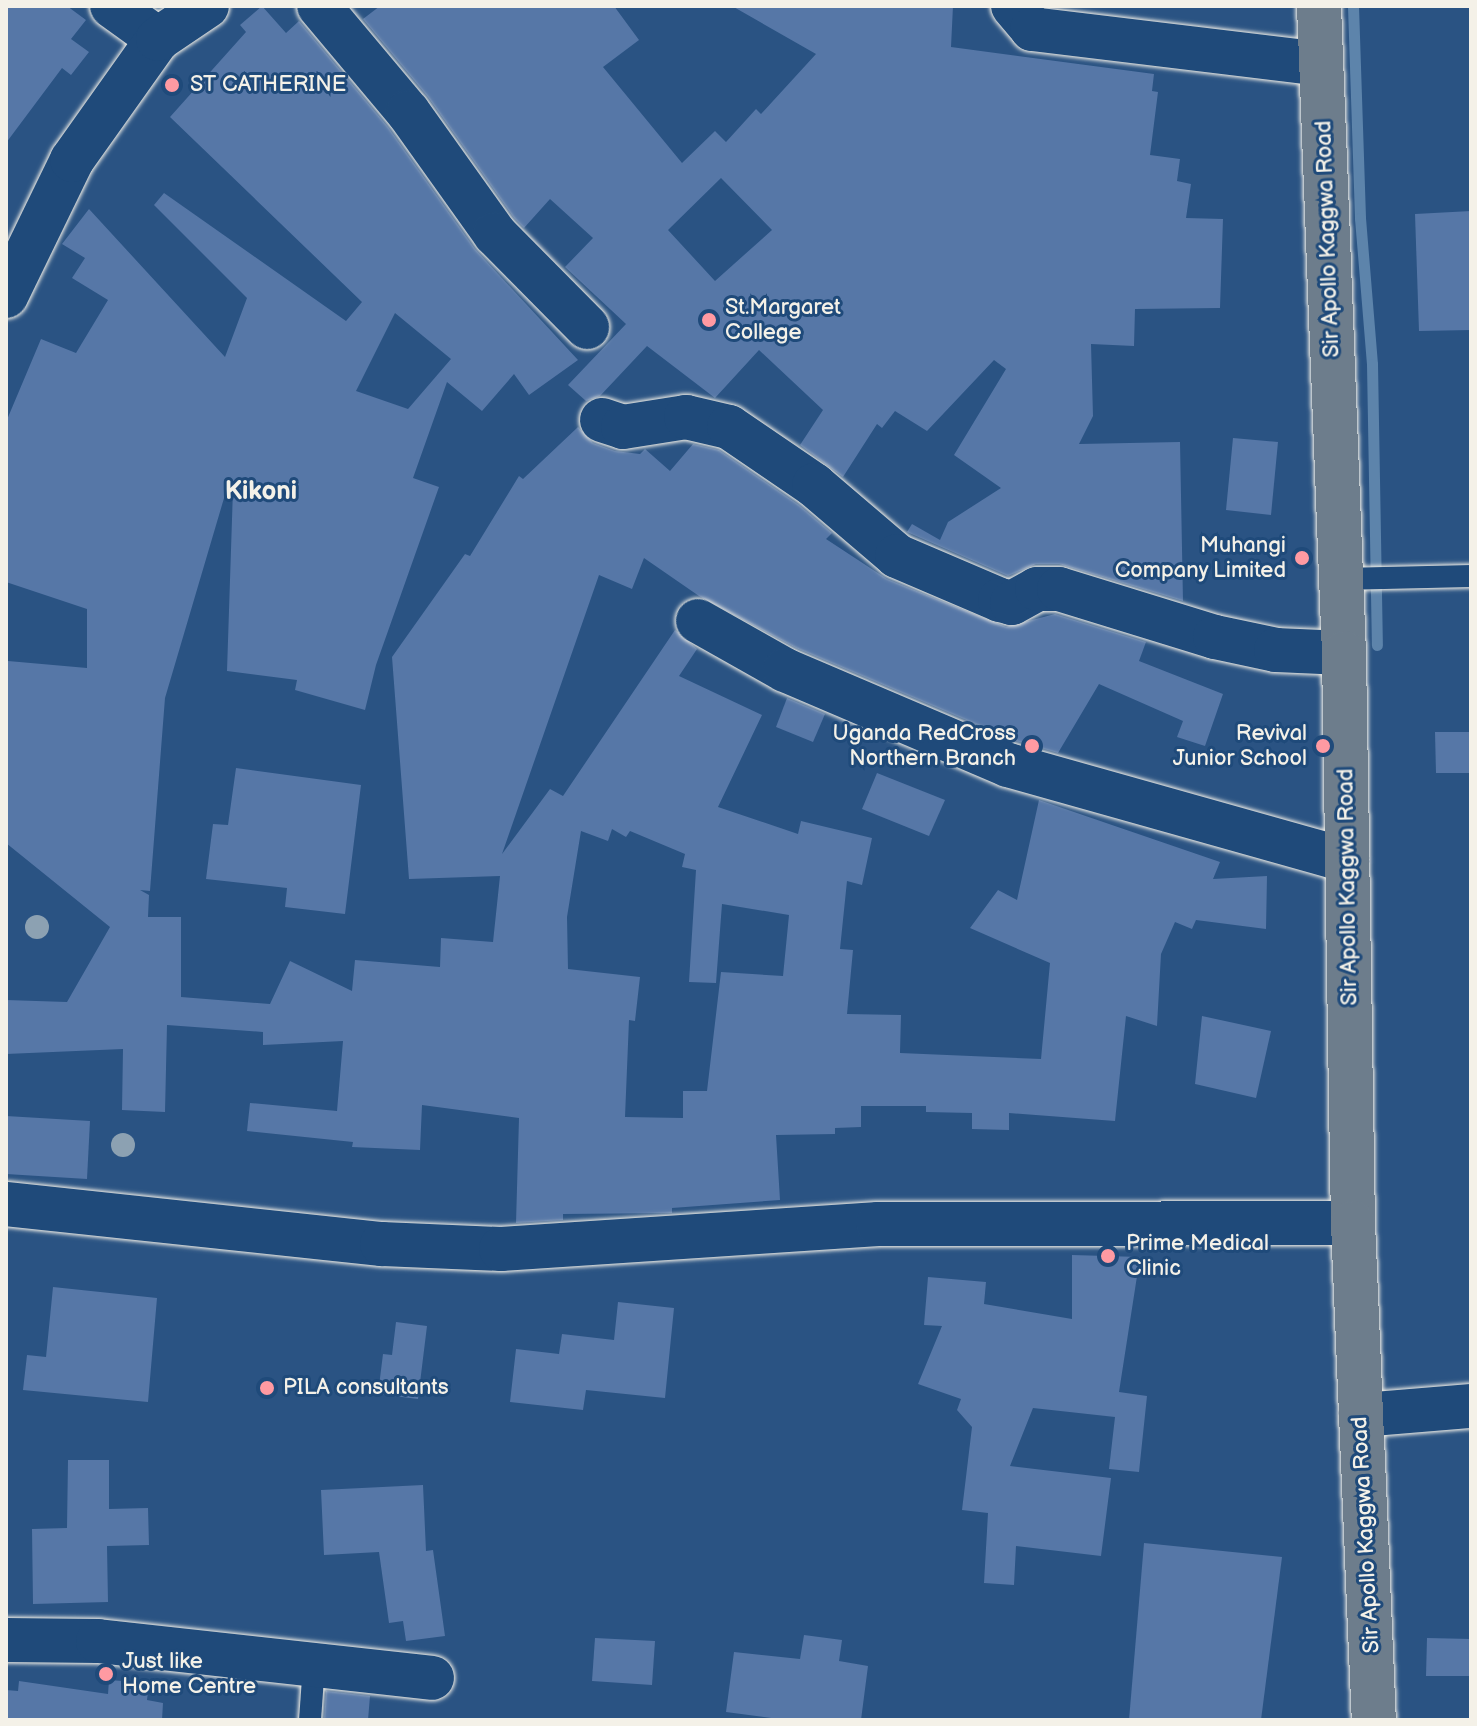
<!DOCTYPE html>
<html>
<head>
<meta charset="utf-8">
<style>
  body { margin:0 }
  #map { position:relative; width:1477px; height:1726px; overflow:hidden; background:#2a5383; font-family:"Balsamiq Sans",sans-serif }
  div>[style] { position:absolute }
  .stream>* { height:11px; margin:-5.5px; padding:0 5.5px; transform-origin:5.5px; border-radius:5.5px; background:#5d84ab }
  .building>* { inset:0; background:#5677a7 }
  .roads { filter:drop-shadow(0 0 2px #f4f1e8) drop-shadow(0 0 2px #f4f1e8) }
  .lane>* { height:22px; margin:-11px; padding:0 11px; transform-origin:11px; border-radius:11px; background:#1f4a7a }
  .street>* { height:44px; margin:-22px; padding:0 22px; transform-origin:22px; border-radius:22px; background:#1f4a7a }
  .secondary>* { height:44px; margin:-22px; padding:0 22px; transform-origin:22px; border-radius:22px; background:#1f4a7a }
  .primary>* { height:44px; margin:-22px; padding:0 22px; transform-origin:22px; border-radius:22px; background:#6d7d8c }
  .trees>* { width:24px; height:24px; margin:-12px; border-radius:50%; background:#8ca1b2 }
  .dots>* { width:22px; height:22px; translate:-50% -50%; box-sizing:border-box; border:4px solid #1f4a7a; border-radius:50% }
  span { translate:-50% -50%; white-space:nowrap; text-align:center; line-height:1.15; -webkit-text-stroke:6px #1f4a7a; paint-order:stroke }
  .poi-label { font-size:22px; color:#f4f1e8 }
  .left { translate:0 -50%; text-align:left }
  .right { translate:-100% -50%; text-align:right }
  .street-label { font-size:22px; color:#f4f1e8 }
  .quarter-label { font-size:26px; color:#f4f1e8; font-weight:700 }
  .frame { position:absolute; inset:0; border:8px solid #f4f1e8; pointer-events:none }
</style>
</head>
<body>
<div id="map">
  <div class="stream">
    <div style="left:1353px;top:6px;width:212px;rotate:88.1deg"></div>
    <div style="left:1360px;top:218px;width:146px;rotate:85.3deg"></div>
    <div style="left:1372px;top:364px;width:281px;rotate:89deg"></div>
  </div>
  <div class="building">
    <div style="clip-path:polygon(6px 6px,67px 6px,86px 20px,71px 39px,89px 52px,71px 75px,62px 68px,6px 143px)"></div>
    <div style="clip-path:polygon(evenodd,262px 6px,286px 33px,299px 21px,388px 127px,475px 249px,578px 360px,529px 395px,514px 374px,482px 411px,447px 382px,413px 478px,439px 487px,376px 665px,365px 710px,295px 690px,297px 680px,227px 671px,233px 489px,227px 488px,165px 698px,150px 891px,140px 890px,149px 895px,148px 917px,181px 917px,181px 997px,270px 1004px,290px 961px,352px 991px,355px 960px,440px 967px,441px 938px,493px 942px,500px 876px,409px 879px,392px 657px,465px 554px,470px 556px,519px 476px,523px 479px,578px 427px,593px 443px,615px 451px,640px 454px,645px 449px,670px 471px,693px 444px,719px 450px,799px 505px,832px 533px,826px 539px,887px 579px,1006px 627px,1055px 614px,1146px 642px,1139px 661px,1223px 694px,1205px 746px,1177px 737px,1183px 721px,1099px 684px,1058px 753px,1016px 741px,796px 648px,699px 596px,644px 558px,632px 589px,599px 575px,502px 854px,550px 789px,563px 796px,675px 630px,697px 649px,679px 676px,762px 715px,718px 807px,798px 834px,801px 821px,872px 838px,862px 885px,847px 881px,840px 949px,853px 950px,847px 1014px,901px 1015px,900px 1053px,1041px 1059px,1050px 963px,970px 928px,998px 890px,1017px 900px,1039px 800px,1220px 862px,1213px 879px,1267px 876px,1266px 929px,1196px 920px,1192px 929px,1175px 922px,1161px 954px,1157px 1026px,1126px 1016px,1115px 1121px,1009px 1113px,1009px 1130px,972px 1129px,972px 1113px,926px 1112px,926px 1106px,861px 1106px,861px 1127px,835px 1128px,835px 1134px,776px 1135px,780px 1200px,672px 1208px,672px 1213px,563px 1214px,563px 1220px,516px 1223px,519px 1118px,422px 1105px,420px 1150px,352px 1147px,353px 1142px,247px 1131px,250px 1103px,337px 1111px,343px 1041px,263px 1045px,263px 1032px,167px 1025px,165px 1112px,122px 1110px,123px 1049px,6px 1054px,6px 1000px,67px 1002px,110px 927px,6px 843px,8px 661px,87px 668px,87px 609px,6px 582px,6px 422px,41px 339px,76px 353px,108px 300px,72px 278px,85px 258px,62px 244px,89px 209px,225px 357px,247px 298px,154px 205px,164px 193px,346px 321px,362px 302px,170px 117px,246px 32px,240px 25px,262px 6px,395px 313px,451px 359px,408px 409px,356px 391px,395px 313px,262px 6px,612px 829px,626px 837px,630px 831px,685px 854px,682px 867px,696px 870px,689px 982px,716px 983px,722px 904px,789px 915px,783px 976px,721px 972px,707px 1091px,683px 1091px,683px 1118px,625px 1117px,629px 1020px,635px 1021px,640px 977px,568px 969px,567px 917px,581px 831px,608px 841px,612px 829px)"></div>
    <div style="clip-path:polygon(evenodd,380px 6px,614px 6px,639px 40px,603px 67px,682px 163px,715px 131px,726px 142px,756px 109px,761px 114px,816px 54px,732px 6px,953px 6px,951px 47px,1154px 74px,1152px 91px,1158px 92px,1150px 155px,1180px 159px,1177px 181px,1191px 184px,1186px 218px,1223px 219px,1220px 308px,1135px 309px,1134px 346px,1091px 344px,1093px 416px,1079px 444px,1180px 442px,1183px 601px,1059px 564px,1036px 564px,1008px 576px,907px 532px,912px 524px,940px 540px,948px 522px,1001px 488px,954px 455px,1006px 369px,994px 360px,927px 431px,895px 411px,882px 428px,877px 424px,843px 477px,800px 445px,823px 410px,759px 350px,715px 398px,647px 346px,600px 396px,586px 401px,568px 385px,626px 324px,565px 267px,593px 238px,550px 199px,524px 228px,514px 218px,428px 97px,363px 19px,380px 6px,721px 178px,772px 230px,715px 281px,668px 230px,721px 178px)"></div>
    <div style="clip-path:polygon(1471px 211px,1471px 330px,1419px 331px,1415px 214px)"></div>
    <div style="clip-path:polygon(1233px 438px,1278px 442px,1271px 515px,1226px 510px)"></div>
    <div style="clip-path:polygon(787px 698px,825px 714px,813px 742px,776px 727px)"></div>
    <div style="clip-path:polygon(1435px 732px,1471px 732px,1471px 773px,1436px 773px)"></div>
    <div style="clip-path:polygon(236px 768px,361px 785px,345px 914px,285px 907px,287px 888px,206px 879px,213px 824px,228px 825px)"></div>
    <div style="clip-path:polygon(877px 773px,945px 800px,929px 836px,862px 809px)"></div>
    <div style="clip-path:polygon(1202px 1016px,1271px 1031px,1256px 1098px,1195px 1084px)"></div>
    <div style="clip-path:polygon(6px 1116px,90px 1121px,87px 1179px,6px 1174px)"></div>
    <div style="clip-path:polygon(1072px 1255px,1140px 1257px,1119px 1392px,1147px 1396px,1139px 1472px,1109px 1469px,1115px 1417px,1033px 1408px,1010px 1466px,1111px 1478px,1101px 1556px,1016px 1546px,1014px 1585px,984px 1583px,988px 1513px,962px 1510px,972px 1427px,957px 1410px,961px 1399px,918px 1384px,942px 1326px,924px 1325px,928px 1277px,986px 1282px,984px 1304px,1072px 1319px)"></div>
    <div style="clip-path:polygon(53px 1287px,157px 1298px,148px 1402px,23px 1390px,27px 1355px,46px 1357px)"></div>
    <div style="clip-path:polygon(618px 1302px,674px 1308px,665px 1398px,586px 1390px,583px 1410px,510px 1402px,516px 1349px,559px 1354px,562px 1334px,614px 1340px)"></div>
    <div style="clip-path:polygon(396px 1322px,427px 1326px,418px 1399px,378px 1394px,383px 1354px,392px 1355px)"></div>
    <div style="clip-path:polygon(68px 1460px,109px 1460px,109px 1509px,148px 1508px,149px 1545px,107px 1546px,108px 1602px,33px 1604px,32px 1529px,67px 1528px)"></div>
    <div style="clip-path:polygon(423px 1485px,426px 1551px,433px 1550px,445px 1636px,406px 1641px,403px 1621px,389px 1623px,379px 1552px,324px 1555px,321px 1490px)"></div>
    <div style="clip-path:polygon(1144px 1543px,1282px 1557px,1261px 1720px,1129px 1720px)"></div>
    <div style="clip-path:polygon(804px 1635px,842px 1640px,839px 1661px,868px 1666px,861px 1720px,786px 1720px,726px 1712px,734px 1652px,800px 1659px)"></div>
    <div style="clip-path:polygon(595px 1638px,655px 1641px,652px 1685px,592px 1681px)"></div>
    <div style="clip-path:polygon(1427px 1638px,1471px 1639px,1471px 1676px,1426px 1676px)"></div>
    <div style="clip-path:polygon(109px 1680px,149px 1683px,147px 1700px,163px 1703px,162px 1720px,6px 1720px,6px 1690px,18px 1691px,19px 1681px,108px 1694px)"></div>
    <div style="clip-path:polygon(326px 1691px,370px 1696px,368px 1720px,324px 1720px)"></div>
  </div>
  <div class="roads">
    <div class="lane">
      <div style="left:1341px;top:579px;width:130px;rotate:-1.3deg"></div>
      <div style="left:310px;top:1720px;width:56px;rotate:-85.9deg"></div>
    </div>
    <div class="street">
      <div style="left:112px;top:6px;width:57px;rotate:35.7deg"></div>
      <div style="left:319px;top:6px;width:138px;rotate:50deg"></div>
      <div style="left:408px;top:112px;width:150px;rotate:54.5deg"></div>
      <div style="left:495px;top:234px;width:131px;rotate:45.3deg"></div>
      <div style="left:1013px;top:6px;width:30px;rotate:50deg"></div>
      <div style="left:1032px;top:29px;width:291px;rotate:6.9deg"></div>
      <div style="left:602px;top:420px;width:22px;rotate:18deg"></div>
      <div style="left:623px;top:427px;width:64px;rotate:-9deg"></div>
      <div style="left:686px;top:417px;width:44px;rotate:13.1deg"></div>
      <div style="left:729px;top:427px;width:103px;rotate:34.3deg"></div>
      <div style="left:814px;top:485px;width:109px;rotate:40.5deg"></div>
      <div style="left:897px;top:556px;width:112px;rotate:23.1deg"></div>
      <div style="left:1000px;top:600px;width:12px;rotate:14deg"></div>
      <div style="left:1012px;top:603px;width:29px;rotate:-29deg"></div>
      <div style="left:1037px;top:589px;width:22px"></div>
      <div style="left:1059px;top:589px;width:163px;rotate:17.1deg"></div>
      <div style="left:1215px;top:637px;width:62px;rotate:12deg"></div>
      <div style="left:1276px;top:650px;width:68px;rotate:2.5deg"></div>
      <div style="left:698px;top:621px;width:100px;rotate:29.4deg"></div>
      <div style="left:785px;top:670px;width:242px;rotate:23.1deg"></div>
      <div style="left:1008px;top:765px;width:352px;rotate:15.7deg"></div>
      <div style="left:6px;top:1204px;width:378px;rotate:6.1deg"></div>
      <div style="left:382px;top:1244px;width:119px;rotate:2.4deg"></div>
      <div style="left:501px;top:1249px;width:378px;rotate:-3.8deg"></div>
      <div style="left:878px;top:1224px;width:475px;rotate:-0.1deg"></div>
      <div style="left:1361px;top:1415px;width:110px;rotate:-4.7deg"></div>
      <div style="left:6px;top:1640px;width:92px;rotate:0.6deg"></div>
      <div style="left:98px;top:1641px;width:336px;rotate:6.3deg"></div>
    </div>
    <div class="secondary">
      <div style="left:6px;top:296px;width:151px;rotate:-64.1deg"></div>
      <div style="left:72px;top:160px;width:148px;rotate:-54.6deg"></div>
      <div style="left:158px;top:39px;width:59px;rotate:-34deg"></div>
    </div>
    <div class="primary">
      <div style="left:1319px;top:6px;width:647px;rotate:87.79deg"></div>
      <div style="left:1344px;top:653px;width:570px;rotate:89.1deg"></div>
      <div style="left:1353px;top:1223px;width:497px;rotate:87.6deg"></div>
    </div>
  </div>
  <div class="trees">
    <div style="left:37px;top:927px"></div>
    <div style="left:123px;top:1145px"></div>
  </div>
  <div class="dots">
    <div style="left:172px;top:85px;background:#ff9aa2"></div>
    <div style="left:709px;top:320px;background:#ff9aa2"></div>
    <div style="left:1302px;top:558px;background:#ff9aa2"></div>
    <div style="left:1032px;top:746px;background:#ff9aa2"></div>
    <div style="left:1323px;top:746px;background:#ff9aa2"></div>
    <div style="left:1108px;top:1256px;background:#ff9aa2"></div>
    <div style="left:267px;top:1388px;background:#ff9aa2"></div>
    <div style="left:106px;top:1674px;background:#ff9aa2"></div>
  </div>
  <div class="poi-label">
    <span class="left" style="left:190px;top:85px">ST CATHERINE</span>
    <span class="left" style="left:725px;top:320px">St.Margaret<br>College</span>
    <span class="right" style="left:1286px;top:558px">Muhangi<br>Company Limited</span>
    <span class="right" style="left:1016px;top:746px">Uganda RedCross<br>Northern Branch</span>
    <span class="right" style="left:1307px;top:746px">Revival<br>Junior School</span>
    <span class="left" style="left:1126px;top:1256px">Prime Medical<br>Clinic</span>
    <span class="left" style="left:283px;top:1388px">PILA consultants</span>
    <span class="left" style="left:122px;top:1674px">Just like<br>Home Centre</span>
  </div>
  <div class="street-label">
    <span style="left:1328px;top:239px;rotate:-92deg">Sir Apollo Kaggwa Road</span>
    <span style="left:1348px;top:887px;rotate:-91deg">Sir Apollo Kaggwa Road</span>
    <span style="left:1366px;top:1535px;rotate:-93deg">Sir Apollo Kaggwa Road</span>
  </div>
  <div class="quarter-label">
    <span style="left:261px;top:492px">Kikoni</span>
  </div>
  <div class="frame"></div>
</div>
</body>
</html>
